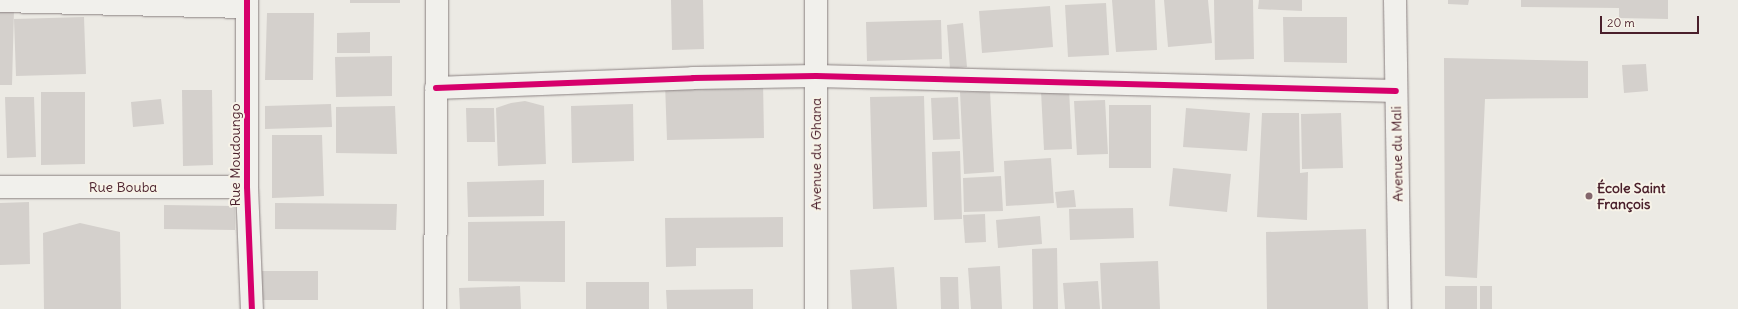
<!DOCTYPE html>
<html>
<head>
<meta charset="utf-8">
<style>
  body { margin:0 }
  #map { position:relative; width:1738px; height:309px; overflow:hidden; background:#eceae4; font-family:Delius,sans-serif }
  div>[style] { position:absolute }
  .building>* { inset:0; background:#d4d0cc }
  .roads { filter:drop-shadow(0 0 1px #8b8282) drop-shadow(0 0 1px #8b8282) }
  .street>* { height:22px; margin:-11px; padding:0 11px; transform-origin:11px; border-radius:11px; background:#f1f0ec }
  .cycleway>* { height:6px; margin:-3px; padding:0 3px; transform-origin:3px; border-radius:3px; background:#d6006c }
  .dots>* { width:11px; height:11px; translate:-50% -50%; box-sizing:border-box; border:2px solid #f7f3e8; border-radius:50% }
  span { translate:-50% -50%; white-space:nowrap; text-align:center; line-height:1.15; -webkit-text-stroke:4px #f7f3e8; paint-order:stroke }
  .street-label { font-size:14px; color:#4a1f2b }
  .poi-label { font-size:14px; color:#4a1f2b; font-weight:700 }
  .left { translate:0 -50%; text-align:left }
  .scale { position:absolute; left:1600px; top:16px; width:99px; height:18px; box-sizing:border-box; border:2px solid #4a1f2b; border-top:0; padding-left:5px; font-size:12px; line-height:14px; white-space:nowrap; color:#4a1f2b; -webkit-text-stroke:3px #f7f3e8; paint-order:stroke }
</style>
</head>
<body>
<div id="map">
  <div class="building">
    <div style="clip-path:polygon(350px 0,400px 0,400px 3px,350px 3px)"></div>
    <div style="clip-path:polygon(671px 0,703px 0,704px 49px,672px 50px)"></div>
    <div style="clip-path:polygon(1112px 0,1155px 0,1157px 50px,1116px 52px)"></div>
    <div style="clip-path:polygon(1164px 0,1208px 0,1212px 43px,1168px 47px)"></div>
    <div style="clip-path:polygon(1214px 0,1253px 0,1254px 59px,1215px 60px)"></div>
    <div style="clip-path:polygon(1259px 0,1302px 0,1302px 11px,1258px 9px)"></div>
    <div style="clip-path:polygon(1448px 0,1469px 0,1468px 5px,1448px 4px)"></div>
    <div style="clip-path:polygon(1521px 0,1668px 0,1668px 19px,1619px 18px,1619px 8px,1521px 7px)"></div>
    <div style="clip-path:polygon(1106px 3px,1109px 55px,1068px 57px,1065px 5px)"></div>
    <div style="clip-path:polygon(1050px 6px,1053px 47px,982px 53px,979px 11px)"></div>
    <div style="clip-path:polygon(0 9px,14px 9px,12px 85px,0 85px)"></div>
    <div style="clip-path:polygon(267px 13px,314px 13px,313px 80px,265px 80px)"></div>
    <div style="clip-path:polygon(84px 17px,86px 74px,16px 76px,14px 19px)"></div>
    <div style="clip-path:polygon(1283px 17px,1347px 17px,1347px 63px,1284px 62px)"></div>
    <div style="clip-path:polygon(941px 20px,942px 59px,867px 61px,866px 22px)"></div>
    <div style="clip-path:polygon(963px 23px,967px 67px,950px 69px,947px 25px)"></div>
    <div style="clip-path:polygon(370px 32px,370px 53px,337px 53px,337px 33px)"></div>
    <div style="clip-path:polygon(392px 56px,392px 96px,336px 97px,335px 57px)"></div>
    <div style="clip-path:polygon(1444px 58px,1588px 61px,1588px 98px,1485px 99px,1477px 278px,1445px 276px)"></div>
    <div style="clip-path:polygon(1646px 64px,1648px 91px,1624px 93px,1622px 65px)"></div>
    <div style="clip-path:polygon(763px 81px,764px 138px,667px 140px,665px 83px)"></div>
    <div style="clip-path:polygon(1069px 89px,1072px 149px,1044px 150px,1041px 91px)"></div>
    <div style="clip-path:polygon(182px 90px,212px 90px,213px 165px,183px 166px)"></div>
    <div style="clip-path:polygon(990px 91px,994px 172px,964px 174px,960px 92px)"></div>
    <div style="clip-path:polygon(41px 92px,85px 92px,85px 164px,41px 165px)"></div>
    <div style="clip-path:polygon(924px 96px,927px 207px,873px 209px,870px 97px)"></div>
    <div style="clip-path:polygon(5px 97px,34px 97px,36px 157px,7px 158px)"></div>
    <div style="clip-path:polygon(958px 97px,960px 139px,933px 140px,931px 98px)"></div>
    <div style="clip-path:polygon(161px 99px,164px 124px,133px 127px,131px 102px)"></div>
    <div style="clip-path:polygon(1105px 100px,1108px 154px,1077px 155px,1074px 101px)"></div>
    <div style="clip-path:polygon(525px 101px,544px 106px,546px 164px,498px 166px,496px 108px,511px 103px)"></div>
    <div style="clip-path:polygon(331px 104px,332px 127px,265px 129px,265px 106px)"></div>
    <div style="clip-path:polygon(633px 104px,634px 161px,572px 163px,571px 106px)"></div>
    <div style="clip-path:polygon(1109px 105px,1151px 105px,1151px 168px,1109px 168px)"></div>
    <div style="clip-path:polygon(395px 106px,397px 154px,336px 153px,336px 107px)"></div>
    <div style="clip-path:polygon(466px 108px,494px 108px,495px 142px,467px 142px)"></div>
    <div style="clip-path:polygon(1186px 108px,1250px 113px,1247px 151px,1183px 147px)"></div>
    <div style="clip-path:polygon(1262px 113px,1299px 113px,1300px 173px,1308px 172px,1307px 220px,1257px 217px)"></div>
    <div style="clip-path:polygon(1341px 113px,1343px 168px,1302px 169px,1301px 114px)"></div>
    <div style="clip-path:polygon(272px 135px,322px 135px,324px 196px,272px 198px)"></div>
    <div style="clip-path:polygon(960px 151px,962px 219px,934px 220px,932px 152px)"></div>
    <div style="clip-path:polygon(1051px 158px,1054px 203px,1006px 206px,1004px 161px)"></div>
    <div style="clip-path:polygon(1173px 168px,1231px 174px,1227px 212px,1169px 206px)"></div>
    <div style="clip-path:polygon(1001px 176px,1003px 211px,964px 212px,963px 178px)"></div>
    <div style="clip-path:polygon(544px 180px,544px 216px,468px 217px,467px 182px)"></div>
    <div style="clip-path:polygon(1074px 190px,1076px 207px,1057px 208px,1055px 192px)"></div>
    <div style="clip-path:polygon(29px 202px,30px 264px,0 265px,0 203px)"></div>
    <div style="clip-path:polygon(275px 203px,397px 204px,396px 230px,275px 229px)"></div>
    <div style="clip-path:polygon(164px 205px,235px 206px,235px 230px,164px 229px)"></div>
    <div style="clip-path:polygon(1133px 208px,1134px 238px,1070px 240px,1069px 209px)"></div>
    <div style="clip-path:polygon(985px 214px,986px 242px,965px 243px,963px 215px)"></div>
    <div style="clip-path:polygon(1040px 216px,1042px 244px,998px 248px,996px 220px)"></div>
    <div style="clip-path:polygon(783px 217px,783px 247px,696px 248px,696px 266px,666px 267px,665px 218px)"></div>
    <div style="clip-path:polygon(565px 221px,565px 282px,468px 281px,468px 222px)"></div>
    <div style="clip-path:polygon(80px 223px,120px 232px,121px 309px,44px 309px,43px 233px)"></div>
    <div style="clip-path:polygon(1366px 229px,1368px 309px,1267px 309px,1266px 232px)"></div>
    <div style="clip-path:polygon(1057px 248px,1058px 309px,1033px 309px,1032px 249px)"></div>
    <div style="clip-path:polygon(1158px 261px,1160px 309px,1102px 309px,1100px 263px)"></div>
    <div style="clip-path:polygon(1000px 266px,1002px 309px,971px 309px,968px 268px)"></div>
    <div style="clip-path:polygon(894px 267px,897px 309px,852px 309px,850px 270px)"></div>
    <div style="clip-path:polygon(262px 271px,318px 271px,318px 300px,262px 300px)"></div>
    <div style="clip-path:polygon(940px 277px,958px 277px,959px 309px,941px 309px)"></div>
    <div style="clip-path:polygon(1098px 281px,1100px 309px,1065px 309px,1063px 283px)"></div>
    <div style="clip-path:polygon(586px 282px,649px 282px,649px 309px,586px 309px)"></div>
    <div style="clip-path:polygon(520px 286px,521px 309px,460px 309px,459px 288px)"></div>
    <div style="clip-path:polygon(1445px 286px,1477px 286px,1477px 309px,1445px 309px)"></div>
    <div style="clip-path:polygon(1480px 286px,1492px 286px,1492px 309px,1480px 309px)"></div>
    <div style="clip-path:polygon(753px 289px,753px 309px,667px 309px,666px 290px)"></div>
  </div>
  <div class="roads">
    <div class="street">
      <div style="left:247px;top:0;width:187px;rotate:90deg"></div>
      <div style="left:247px;top:187px;width:122px;rotate:87.7deg"></div>
      <div style="left:1395px;top:0;width:309px;rotate:89.1deg"></div>
      <div style="left:0;top:1px;width:247px;rotate:1.4deg"></div>
      <div style="left:436px;top:88px;width:257px;rotate:-2.2deg"></div>
      <div style="left:693px;top:78px;width:123px;rotate:-0.9deg"></div>
      <div style="left:816px;top:76px;width:580px;rotate:1.48deg"></div>
      <div style="left:0;top:187px;width:247px"></div>
      <div style="left:435px;top:309px;width:309px;rotate:-89.6deg"></div>
      <div style="left:816px;top:309px;width:309px;rotate:-90deg"></div>
    </div>
  </div>
  <div class="cycleway">
    <div style="left:247px;top:0;width:187px;rotate:90deg"></div>
    <div style="left:247px;top:187px;width:122px;rotate:87.7deg"></div>
    <div style="left:436px;top:88px;width:257px;rotate:-2.2deg"></div>
    <div style="left:693px;top:78px;width:123px;rotate:-0.9deg"></div>
    <div style="left:816px;top:76px;width:580px;rotate:1.48deg"></div>
  </div>
  <div class="dots">
    <div style="left:1589px;top:196px;background:#83666c"></div>
  </div>
  <div class="street-label">
    <span style="left:816px;top:154px;rotate:-90deg">Avenue du Ghana</span>
    <span style="left:1397px;top:154px;rotate:-91deg">Avenue du Mali</span>
    <span style="left:235px;top:155px;rotate:-90deg">Rue Moudoungo</span>
    <span style="left:123px;top:187px">Rue Bouba</span>
  </div>
  <div class="poi-label">
    <span class="left" style="left:1597px;top:196px">École Saint<br>François</span>
  </div>
  <div class="scale">20 m</div>
</div>
</body>
</html>
